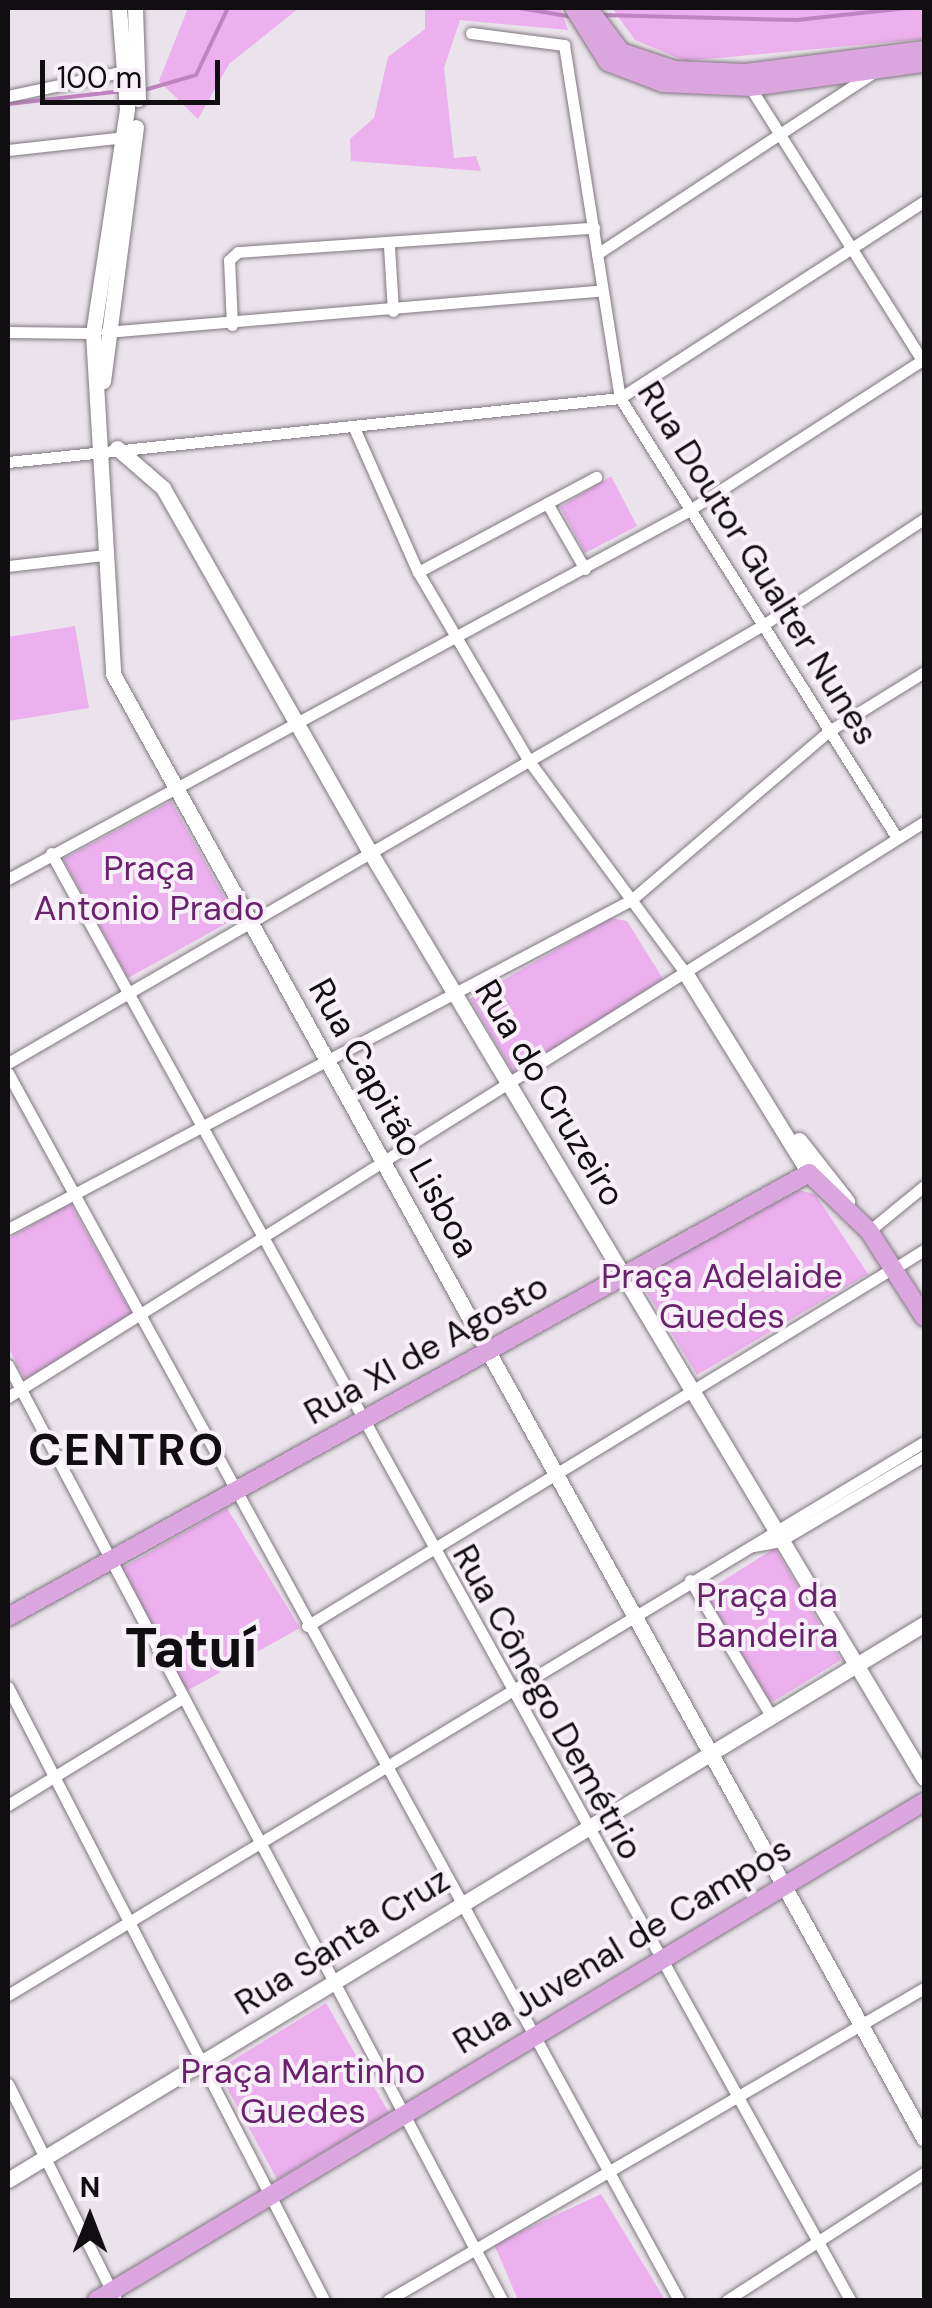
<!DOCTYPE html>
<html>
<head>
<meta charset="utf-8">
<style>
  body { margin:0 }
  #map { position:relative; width:932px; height:2308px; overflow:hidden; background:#ebe3eb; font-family:"DM Sans",sans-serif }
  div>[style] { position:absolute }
  .green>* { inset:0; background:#ebb0ed }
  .stream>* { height:4px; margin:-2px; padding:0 2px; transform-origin:2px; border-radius:2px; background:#bf83c1 }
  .roads { filter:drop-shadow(0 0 2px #7f777f) drop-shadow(0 0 2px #7f777f) }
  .street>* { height:11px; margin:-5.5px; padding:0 5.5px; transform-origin:5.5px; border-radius:5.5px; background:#fff }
  .secondary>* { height:15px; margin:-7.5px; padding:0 7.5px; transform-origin:7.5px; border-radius:7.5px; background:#fff }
  .primary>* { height:18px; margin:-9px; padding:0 9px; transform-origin:9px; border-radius:9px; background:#dba5de }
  span { translate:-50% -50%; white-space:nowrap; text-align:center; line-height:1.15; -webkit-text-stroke:8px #f8f0f8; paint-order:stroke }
  .street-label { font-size:35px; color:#110e11 }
  .park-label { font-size:35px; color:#6a226e }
  .district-label { font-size:45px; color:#110e11; font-weight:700; letter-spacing:2.5px }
  .town-label { font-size:55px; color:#110e11; font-weight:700 }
  .frame { position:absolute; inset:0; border:10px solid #110e11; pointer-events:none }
  .north { position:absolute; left:40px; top:2168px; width:100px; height:100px; -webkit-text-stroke:8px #f8f0f8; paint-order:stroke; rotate:0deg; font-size:28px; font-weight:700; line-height:40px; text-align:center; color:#110e11 }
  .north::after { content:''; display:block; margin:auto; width:35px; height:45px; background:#110e11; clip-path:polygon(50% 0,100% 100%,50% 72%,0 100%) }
  .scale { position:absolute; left:40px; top:60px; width:180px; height:45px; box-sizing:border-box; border:5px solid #110e11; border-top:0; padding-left:12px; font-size:30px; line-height:35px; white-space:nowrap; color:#110e11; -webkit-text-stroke:8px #f8f0f8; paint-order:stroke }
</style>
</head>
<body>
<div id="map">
  <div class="green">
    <div style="clip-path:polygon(188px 8px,299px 8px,229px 64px,198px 119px,159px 81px)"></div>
    <div style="clip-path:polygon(425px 8px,560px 8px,568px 30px,460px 20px,444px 68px,454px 158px,476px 156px,481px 171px,351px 161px,350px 139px,374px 118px,388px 57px,425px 29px)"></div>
    <div style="clip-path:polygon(612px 8px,924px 8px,924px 39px,685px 61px,635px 40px)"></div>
    <div style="clip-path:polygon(611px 476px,637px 526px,585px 553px,560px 507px)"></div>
    <div style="clip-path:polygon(75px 626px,89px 708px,8px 721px,8px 637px)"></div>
    <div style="clip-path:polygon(171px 801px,236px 918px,128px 978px,63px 859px)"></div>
    <div style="clip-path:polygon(611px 918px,627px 921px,663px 979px,514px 1074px,470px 999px)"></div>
    <div style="clip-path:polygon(799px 1190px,815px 1194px,868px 1274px,697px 1375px,638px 1278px)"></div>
    <div style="clip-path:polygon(70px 1203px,133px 1316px,25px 1379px,8px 1347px,8px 1239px)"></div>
    <div style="clip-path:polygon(227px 1508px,300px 1628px,183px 1693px,120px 1569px)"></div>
    <div style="clip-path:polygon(775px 1548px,841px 1660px,771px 1703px,705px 1592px)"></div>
    <div style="clip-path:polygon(326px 2003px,389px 2113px,277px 2179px,217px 2070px)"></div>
    <div style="clip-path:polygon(601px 2194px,665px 2300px,518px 2300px,494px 2244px)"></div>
  </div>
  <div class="stream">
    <div style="left:519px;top:8px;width:55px;rotate:9.5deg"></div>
    <div style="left:602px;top:15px;width:195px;rotate:1.5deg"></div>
    <div style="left:797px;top:20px;width:110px;rotate:-6.3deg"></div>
    <div style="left:141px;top:91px;width:57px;rotate:-16.2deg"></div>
    <div style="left:196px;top:75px;width:74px;rotate:-64.5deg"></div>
    <div style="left:8px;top:104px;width:115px;rotate:-6.5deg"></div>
  </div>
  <div class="roads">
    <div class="street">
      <div style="left:471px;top:33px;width:94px;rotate:7.4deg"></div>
      <div style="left:564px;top:45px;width:357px;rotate:81deg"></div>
      <div style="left:620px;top:398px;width:520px;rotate:57.81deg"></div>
      <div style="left:750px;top:87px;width:326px;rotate:57.8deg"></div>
      <div style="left:8px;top:96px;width:124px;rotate:-12.1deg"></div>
      <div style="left:8px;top:150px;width:118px;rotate:-6.3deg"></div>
      <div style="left:389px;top:246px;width:65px;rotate:86.5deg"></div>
      <div style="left:597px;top:254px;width:330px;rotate:-33.3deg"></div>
      <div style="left:232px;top:325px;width:65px;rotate:-92.6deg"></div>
      <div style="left:229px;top:260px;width:12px;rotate:-42deg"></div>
      <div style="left:238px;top:252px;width:357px;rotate:-3.9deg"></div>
      <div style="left:8px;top:332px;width:85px;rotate:0.7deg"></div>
      <div style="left:106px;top:332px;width:497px;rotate:-4.8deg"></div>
      <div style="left:355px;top:430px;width:155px;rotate:66.1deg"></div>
      <div style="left:418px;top:572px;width:219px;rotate:59.6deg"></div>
      <div style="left:529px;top:761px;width:265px;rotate:53.6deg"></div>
      <div style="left:8px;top:462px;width:615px;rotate:-5.97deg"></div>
      <div style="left:620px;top:398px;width:362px;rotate:-32.9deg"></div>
      <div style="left:547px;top:503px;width:76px;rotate:60.1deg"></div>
      <div style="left:8px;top:566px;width:97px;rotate:-6.5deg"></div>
      <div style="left:418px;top:572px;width:202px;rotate:-28.1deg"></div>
      <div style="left:51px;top:853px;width:1653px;rotate:61.09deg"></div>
      <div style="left:8px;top:879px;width:773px;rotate:-28.42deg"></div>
      <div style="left:688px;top:511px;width:281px;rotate:-32.8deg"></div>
      <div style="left:8px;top:1063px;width:873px;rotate:-30.12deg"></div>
      <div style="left:763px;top:625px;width:193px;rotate:-33.4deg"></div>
      <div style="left:8px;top:1073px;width:1398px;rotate:61.33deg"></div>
      <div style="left:8px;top:1229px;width:705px;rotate:-27.84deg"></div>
      <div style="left:631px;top:900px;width:260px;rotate:-40.5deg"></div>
      <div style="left:829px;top:731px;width:112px;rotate:-31.8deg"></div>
      <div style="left:869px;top:1231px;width:71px;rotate:-39.3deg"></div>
      <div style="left:895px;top:1268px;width:34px;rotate:-32deg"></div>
      <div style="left:8px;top:1365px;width:1057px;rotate:62.15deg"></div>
      <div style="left:8px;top:1397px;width:1082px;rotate:-32.12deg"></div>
      <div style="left:753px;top:1546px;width:27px;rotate:-10deg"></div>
      <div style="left:780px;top:1541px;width:167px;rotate:-30.6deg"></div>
      <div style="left:690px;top:1580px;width:158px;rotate:59.2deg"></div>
      <div style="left:307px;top:1626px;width:677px;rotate:-31.41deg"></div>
      <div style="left:8px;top:1687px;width:690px;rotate:62.73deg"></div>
      <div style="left:8px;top:1805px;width:203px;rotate:-31.5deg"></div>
      <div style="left:8px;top:1995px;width:1070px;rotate:-31.12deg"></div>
      <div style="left:8px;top:2084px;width:241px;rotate:63.4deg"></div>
      <div style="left:388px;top:2300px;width:620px;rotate:-30.2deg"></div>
      <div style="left:727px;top:2300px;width:234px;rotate:-32.8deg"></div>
    </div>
    <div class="secondary">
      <div style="left:119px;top:8px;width:101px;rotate:85.5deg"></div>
      <div style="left:127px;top:109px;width:227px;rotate:98.6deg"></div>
      <div style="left:93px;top:333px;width:342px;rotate:86.6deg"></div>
      <div style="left:113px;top:674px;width:1674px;rotate:61.03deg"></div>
      <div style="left:135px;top:8px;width:91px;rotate:88.1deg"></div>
      <div style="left:103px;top:381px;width:256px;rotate:-82.6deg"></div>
      <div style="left:117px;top:448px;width:61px;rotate:41deg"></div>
      <div style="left:163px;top:488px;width:413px;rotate:60.4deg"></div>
      <div style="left:367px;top:847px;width:1085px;rotate:59.11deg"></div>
      <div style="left:686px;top:974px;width:234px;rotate:58.3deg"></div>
      <div style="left:799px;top:1140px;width:78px;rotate:51.8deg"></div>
      <div style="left:8px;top:2180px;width:1072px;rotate:-31.26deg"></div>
    </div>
    <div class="primary">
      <div style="left:574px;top:8px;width:64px;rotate:57.8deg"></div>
      <div style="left:608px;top:62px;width:59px;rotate:20.9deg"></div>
      <div style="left:663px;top:83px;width:87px;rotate:2.6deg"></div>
      <div style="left:750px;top:87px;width:176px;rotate:-7.9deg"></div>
      <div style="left:588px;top:8px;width:55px;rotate:53.1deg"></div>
      <div style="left:621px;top:52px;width:57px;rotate:18.4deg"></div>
      <div style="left:675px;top:70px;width:71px;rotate:2.4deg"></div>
      <div style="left:746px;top:73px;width:179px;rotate:-7.4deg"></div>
      <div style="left:809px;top:1173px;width:83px;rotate:44deg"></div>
      <div style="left:869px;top:1231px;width:102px;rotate:57.4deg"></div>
      <div style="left:8px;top:1617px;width:916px;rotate:-29deg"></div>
      <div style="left:97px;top:2300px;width:965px;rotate:-31.06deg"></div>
    </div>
  </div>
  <div class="street-label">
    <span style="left:758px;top:563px;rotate:58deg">Rua Doutor Gualter Nunes</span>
    <span style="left:550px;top:1093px;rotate:59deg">Rua do Cruzeiro</span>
    <span style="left:394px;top:1118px;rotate:61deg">Rua Capitão Lisboa</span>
    <span style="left:426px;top:1349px;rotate:-29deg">Rua XI de Agosto</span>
    <span style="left:548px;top:1702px;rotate:61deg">Rua Cônego Demétrio</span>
    <span style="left:342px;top:1941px;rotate:-32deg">Rua Santa Cruz</span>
    <span style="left:622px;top:1945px;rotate:-31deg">Rua Juvenal de Campos</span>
  </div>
  <div class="park-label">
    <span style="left:149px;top:888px">Praça<br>Antonio Prado</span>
    <span style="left:722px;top:1296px">Praça Adelaide<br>Guedes</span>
    <span style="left:767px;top:1615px">Praça da<br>Bandeira</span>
    <span style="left:303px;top:2091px">Praça Martinho<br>Guedes</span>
  </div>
  <div class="district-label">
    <span style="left:127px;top:1450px">CENTRO</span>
  </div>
  <div class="town-label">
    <span style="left:191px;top:1649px">Tatuí</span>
  </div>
  <div class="frame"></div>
  <div class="north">N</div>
  <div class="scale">100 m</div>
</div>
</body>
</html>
